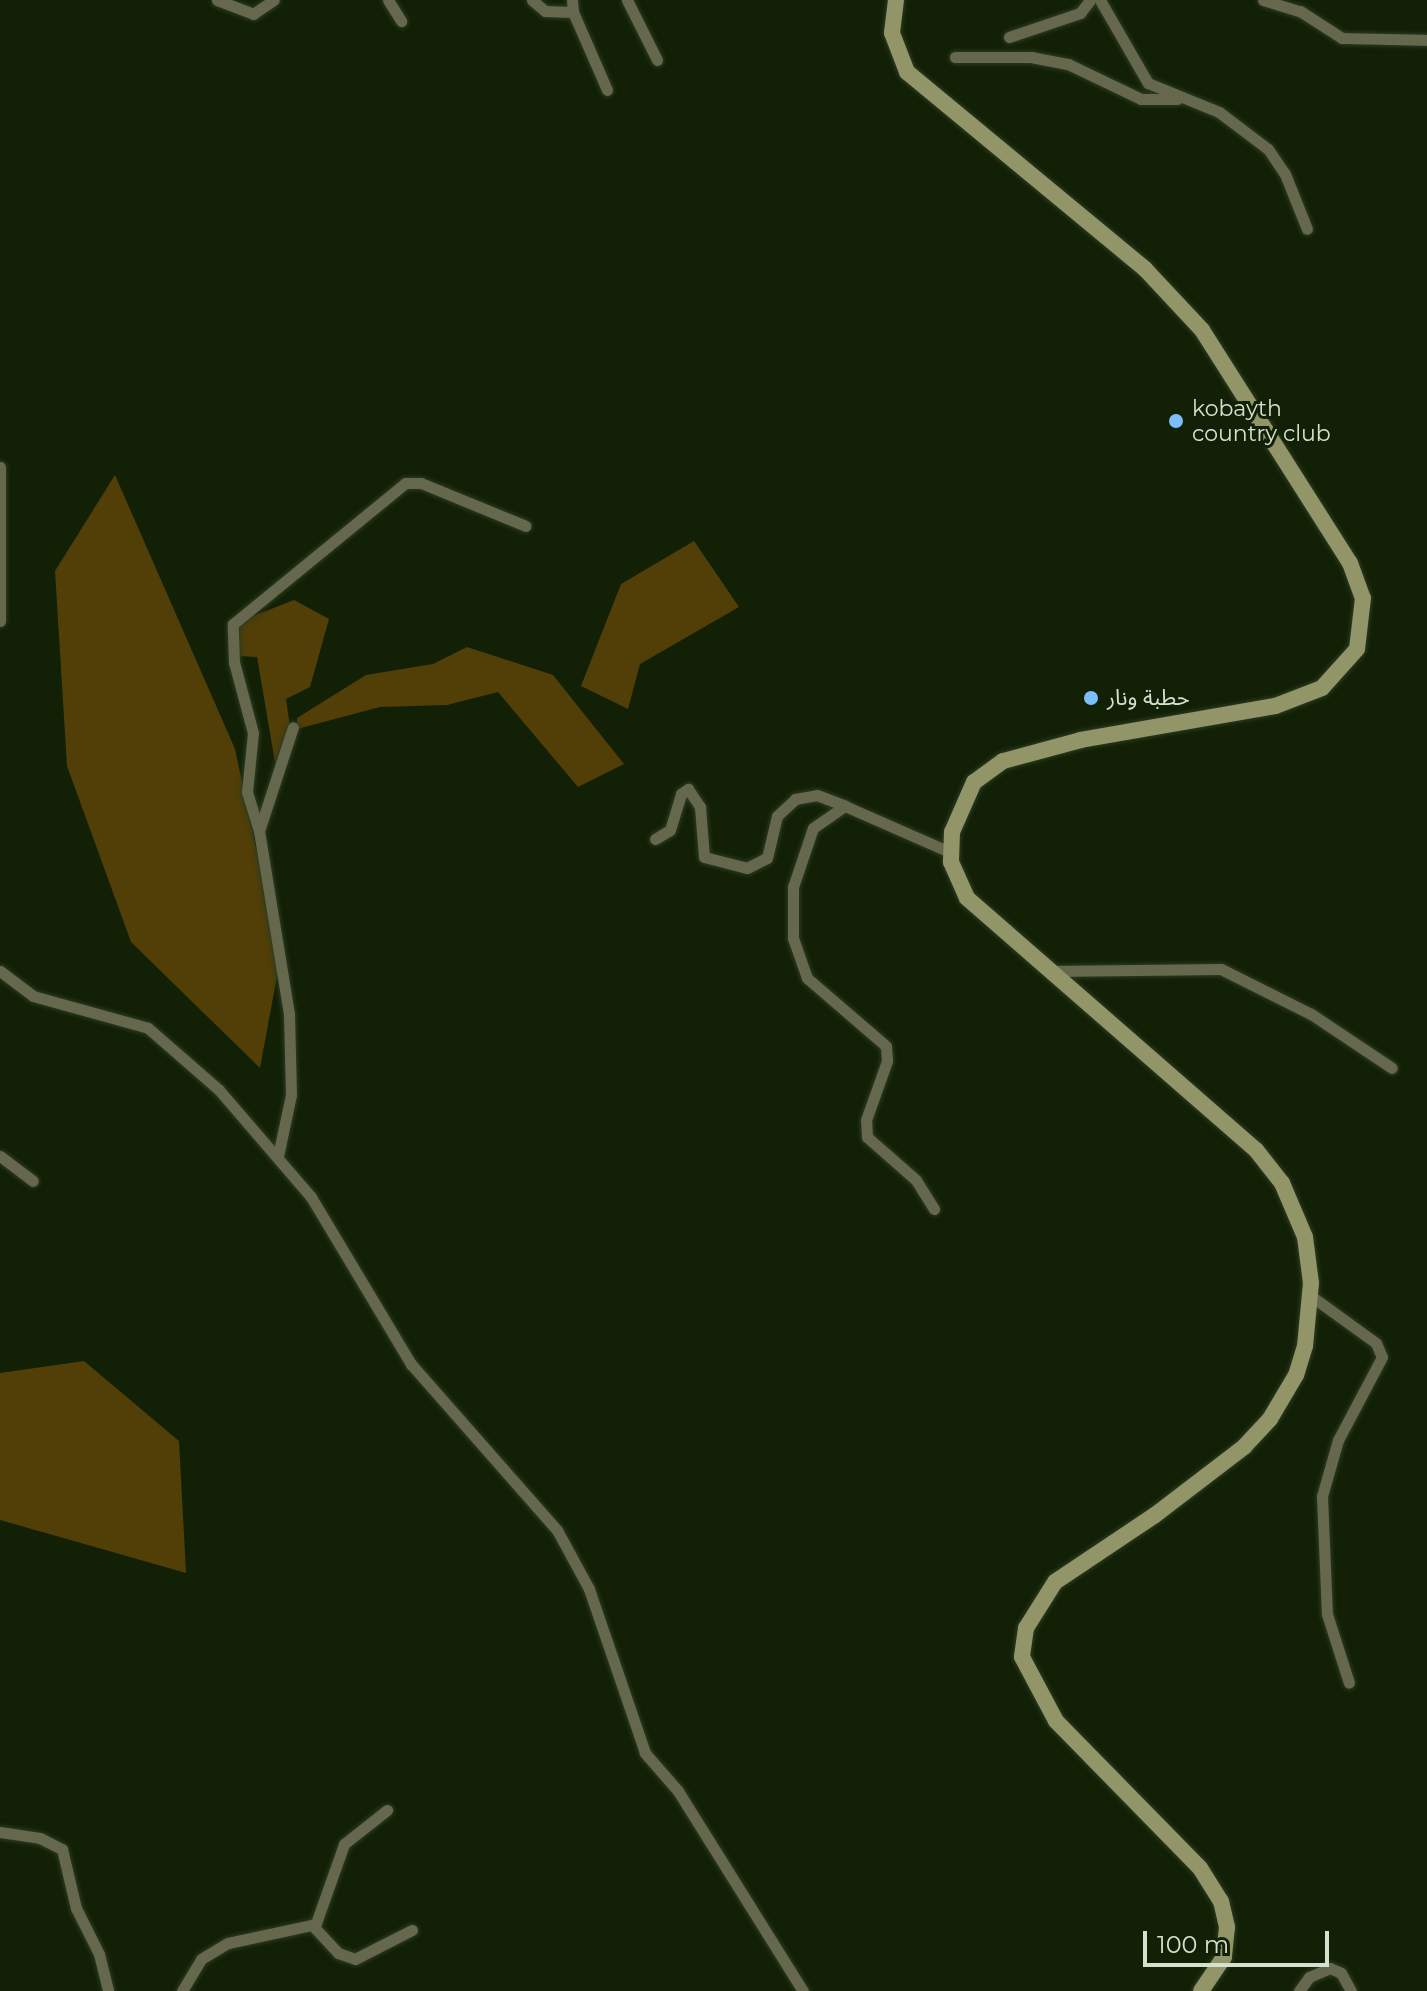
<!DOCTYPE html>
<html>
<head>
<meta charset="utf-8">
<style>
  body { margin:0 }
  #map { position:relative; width:1427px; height:1991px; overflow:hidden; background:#122006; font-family:Montserrat,"Noto Sans Arabic",sans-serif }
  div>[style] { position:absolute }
  .forest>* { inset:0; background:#513f07 }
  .roads { filter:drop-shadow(0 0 2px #2d3b22) drop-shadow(0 0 2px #2d3b22) }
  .street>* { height:11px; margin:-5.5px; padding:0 5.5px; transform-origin:5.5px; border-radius:5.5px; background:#66684d }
  .secondary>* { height:16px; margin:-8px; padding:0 8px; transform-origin:8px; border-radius:8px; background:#929568 }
  .dots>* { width:22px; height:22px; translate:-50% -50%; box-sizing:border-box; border:4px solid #122006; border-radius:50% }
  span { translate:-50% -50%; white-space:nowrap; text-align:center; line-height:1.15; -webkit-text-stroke:6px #122006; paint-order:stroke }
  .poi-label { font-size:22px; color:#d6e0cf }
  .left { translate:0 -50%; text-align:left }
  .scale { position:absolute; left:1143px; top:1931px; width:186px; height:36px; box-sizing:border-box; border:4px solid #d6e0cf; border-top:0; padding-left:10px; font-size:24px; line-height:28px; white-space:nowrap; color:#d6e0cf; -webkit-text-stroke:6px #122006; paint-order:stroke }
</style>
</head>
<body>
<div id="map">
  <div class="forest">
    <div style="clip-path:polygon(115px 475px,235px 749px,280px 960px,260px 1068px,131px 942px,67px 766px,55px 571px)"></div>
    <div style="clip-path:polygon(694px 541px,739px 607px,640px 664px,628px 709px,581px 686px,621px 584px)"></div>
    <div style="clip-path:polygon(294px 600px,329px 619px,310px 687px,286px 699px,293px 748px,276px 768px,257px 657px,239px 656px,230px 625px)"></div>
    <div style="clip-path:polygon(467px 647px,553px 675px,624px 764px,578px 787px,498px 692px,447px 705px,380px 707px,297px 729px,297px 718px,366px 675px,433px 664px)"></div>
    <div style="clip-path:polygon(84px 1361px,179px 1441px,186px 1573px,0 1520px,0 1373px)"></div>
  </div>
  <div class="roads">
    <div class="street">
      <div style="left:217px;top:0;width:39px;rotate:21deg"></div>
      <div style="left:253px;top:14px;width:25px;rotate:-34deg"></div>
      <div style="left:388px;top:0;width:25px;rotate:58deg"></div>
      <div style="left:532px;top:0;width:17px;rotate:40deg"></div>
      <div style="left:545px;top:11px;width:28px;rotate:2deg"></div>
      <div style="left:573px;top:12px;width:85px;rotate:66.4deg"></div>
      <div style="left:572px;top:0;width:12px;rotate:85deg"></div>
      <div style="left:627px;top:0;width:67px;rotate:63.4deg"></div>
      <div style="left:1100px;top:0;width:96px;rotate:60deg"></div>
      <div style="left:1148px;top:83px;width:77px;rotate:22.2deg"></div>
      <div style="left:1219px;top:112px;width:61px;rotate:37.1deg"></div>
      <div style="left:1268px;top:149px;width:30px;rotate:56deg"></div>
      <div style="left:1285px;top:174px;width:59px;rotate:68.2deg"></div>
      <div style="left:1263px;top:0;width:39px;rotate:17deg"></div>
      <div style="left:1300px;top:11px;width:50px;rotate:32.7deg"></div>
      <div style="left:1342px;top:38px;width:85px;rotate:1.3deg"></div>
      <div style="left:1009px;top:37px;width:75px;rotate:-18.7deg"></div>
      <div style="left:1080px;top:13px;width:16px;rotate:-52deg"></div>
      <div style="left:955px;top:57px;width:76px"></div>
      <div style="left:1031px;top:57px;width:38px;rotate:11deg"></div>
      <div style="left:1068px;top:64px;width:81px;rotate:25.6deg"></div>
      <div style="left:1141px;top:99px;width:36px"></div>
      <div style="left:0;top:467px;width:154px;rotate:90deg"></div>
      <div style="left:259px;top:831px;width:109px;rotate:-71.9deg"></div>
      <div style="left:655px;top:839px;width:17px;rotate:-31deg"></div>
      <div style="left:670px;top:830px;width:38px;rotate:-73deg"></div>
      <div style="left:681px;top:794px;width:9px;rotate:-36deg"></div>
      <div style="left:688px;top:789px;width:22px;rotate:56deg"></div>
      <div style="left:700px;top:807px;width:50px;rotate:85.4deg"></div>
      <div style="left:704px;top:857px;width:44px;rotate:14.3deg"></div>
      <div style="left:747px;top:868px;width:22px;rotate:-27deg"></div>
      <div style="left:767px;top:858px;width:43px;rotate:-76.6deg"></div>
      <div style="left:777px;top:816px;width:25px;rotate:-43deg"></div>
      <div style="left:795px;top:799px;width:22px;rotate:-10deg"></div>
      <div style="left:817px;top:795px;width:30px;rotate:21deg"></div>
      <div style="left:0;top:971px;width:41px;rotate:37.1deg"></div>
      <div style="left:33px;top:996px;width:119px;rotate:15.5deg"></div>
      <div style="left:148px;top:1028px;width:94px;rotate:41.1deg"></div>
      <div style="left:219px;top:1090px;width:141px;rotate:49.3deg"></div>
      <div style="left:311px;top:1197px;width:195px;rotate:59.1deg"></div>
      <div style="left:411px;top:1364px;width:221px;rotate:48.7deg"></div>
      <div style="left:557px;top:1530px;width:67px;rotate:61.5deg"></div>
      <div style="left:589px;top:1589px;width:173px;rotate:71.1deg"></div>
      <div style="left:645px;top:1753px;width:50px;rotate:49deg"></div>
      <div style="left:678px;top:1791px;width:236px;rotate:58deg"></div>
      <div style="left:1051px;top:971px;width:170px;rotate:-0.7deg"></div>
      <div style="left:1221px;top:969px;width:101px;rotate:26.6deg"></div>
      <div style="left:1311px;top:1014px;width:97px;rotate:33.7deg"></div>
      <div style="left:0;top:1156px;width:41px;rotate:37.1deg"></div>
      <div style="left:278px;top:1156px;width:62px;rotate:-78deg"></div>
      <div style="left:291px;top:1095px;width:81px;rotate:-91.4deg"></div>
      <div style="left:289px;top:1014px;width:185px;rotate:-99.3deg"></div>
      <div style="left:259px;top:831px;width:41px;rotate:-107.1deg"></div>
      <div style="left:247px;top:792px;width:59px;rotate:-84.2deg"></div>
      <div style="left:253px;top:733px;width:73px;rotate:-105deg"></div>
      <div style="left:234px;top:662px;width:38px;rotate:-92deg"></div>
      <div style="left:233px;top:624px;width:222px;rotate:-39.3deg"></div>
      <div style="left:405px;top:483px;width:16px"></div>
      <div style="left:421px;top:483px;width:113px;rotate:22.3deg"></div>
      <div style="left:934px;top:1209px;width:34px;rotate:-122deg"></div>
      <div style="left:916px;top:1180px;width:65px;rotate:-138.7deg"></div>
      <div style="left:867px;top:1137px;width:17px;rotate:-93deg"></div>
      <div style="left:866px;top:1120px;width:63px;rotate:-70.4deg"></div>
      <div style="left:887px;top:1061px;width:15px;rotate:-94deg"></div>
      <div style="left:886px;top:1046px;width:104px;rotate:-139.3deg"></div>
      <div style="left:807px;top:978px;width:42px;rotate:-109.3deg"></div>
      <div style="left:793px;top:938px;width:51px;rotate:-90deg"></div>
      <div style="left:793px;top:887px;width:62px;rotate:-71.3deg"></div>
      <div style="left:813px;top:828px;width:39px;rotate:-35deg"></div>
      <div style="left:845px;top:806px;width:115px;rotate:23.7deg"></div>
      <div style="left:1311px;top:1296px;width:80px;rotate:35.9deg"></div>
      <div style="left:1376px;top:1343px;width:15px;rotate:67deg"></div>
      <div style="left:1382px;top:1357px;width:94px;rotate:117.9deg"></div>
      <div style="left:1338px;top:1440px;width:58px;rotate:105.9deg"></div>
      <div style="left:1322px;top:1496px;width:118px;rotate:87.6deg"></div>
      <div style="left:1327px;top:1614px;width:72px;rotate:72.3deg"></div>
      <div style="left:0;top:1832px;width:40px;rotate:8.5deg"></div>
      <div style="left:40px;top:1838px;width:25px;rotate:27deg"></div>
      <div style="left:62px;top:1849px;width:61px;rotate:76.7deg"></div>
      <div style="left:76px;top:1908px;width:51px;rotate:63.4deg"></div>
      <div style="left:99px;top:1954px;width:38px;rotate:76deg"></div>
      <div style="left:315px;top:1926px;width:87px;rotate:-70.5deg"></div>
      <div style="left:344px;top:1844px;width:55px;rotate:-38.3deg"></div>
      <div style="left:182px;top:1991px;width:37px;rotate:-59deg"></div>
      <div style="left:201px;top:1959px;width:31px;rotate:-31deg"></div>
      <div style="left:228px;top:1943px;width:86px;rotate:-12.1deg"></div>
      <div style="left:312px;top:1925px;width:38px;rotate:47deg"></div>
      <div style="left:338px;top:1953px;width:18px;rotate:19deg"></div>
      <div style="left:355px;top:1959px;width:64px;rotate:-27deg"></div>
      <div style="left:1299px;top:1991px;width:17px;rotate:-54deg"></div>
      <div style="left:1309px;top:1977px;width:23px;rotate:-23deg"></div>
      <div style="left:1330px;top:1968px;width:12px;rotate:24deg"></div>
      <div style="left:1341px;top:1973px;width:21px;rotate:61deg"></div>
    </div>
    <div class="secondary">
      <div style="left:896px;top:0;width:33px;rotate:97deg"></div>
      <div style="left:892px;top:33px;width:42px;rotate:69deg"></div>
      <div style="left:907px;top:72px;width:309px;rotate:39.6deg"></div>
      <div style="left:1145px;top:269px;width:83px;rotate:46.9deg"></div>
      <div style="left:1202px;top:330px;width:276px;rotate:57.6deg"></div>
      <div style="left:1350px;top:563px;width:37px;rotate:70deg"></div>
      <div style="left:1363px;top:598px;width:51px;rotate:96.7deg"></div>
      <div style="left:1357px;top:649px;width:52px;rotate:131.9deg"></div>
      <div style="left:1322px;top:688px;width:50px;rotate:159deg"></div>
      <div style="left:1275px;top:706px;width:197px;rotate:170.1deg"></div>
      <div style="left:1081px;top:740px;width:81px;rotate:164.9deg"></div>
      <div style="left:1003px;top:761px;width:36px;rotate:144deg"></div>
      <div style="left:974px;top:782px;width:55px;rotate:113.7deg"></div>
      <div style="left:952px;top:832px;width:30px;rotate:92deg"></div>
      <div style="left:951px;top:862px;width:39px;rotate:66deg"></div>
      <div style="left:967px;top:898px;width:383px;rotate:41.1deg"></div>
      <div style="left:1256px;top:1150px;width:42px;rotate:51.8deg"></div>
      <div style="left:1282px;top:1183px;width:59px;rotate:66.9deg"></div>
      <div style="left:1305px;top:1237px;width:46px;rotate:82.6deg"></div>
      <div style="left:1311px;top:1283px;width:63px;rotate:95.4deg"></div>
      <div style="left:1305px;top:1346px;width:30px;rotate:107deg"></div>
      <div style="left:1296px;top:1375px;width:51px;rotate:120.6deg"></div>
      <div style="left:1270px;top:1419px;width:38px;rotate:133deg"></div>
      <div style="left:1244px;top:1447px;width:112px;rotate:142.6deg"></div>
      <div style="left:1155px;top:1515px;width:120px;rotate:146.2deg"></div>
      <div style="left:1055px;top:1582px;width:54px;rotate:122.2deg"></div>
      <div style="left:1026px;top:1628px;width:29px;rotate:98deg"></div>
      <div style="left:1022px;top:1657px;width:72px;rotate:62deg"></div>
      <div style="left:1056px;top:1721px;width:206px;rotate:45.6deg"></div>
      <div style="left:1200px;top:1868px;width:39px;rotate:58deg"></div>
      <div style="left:1221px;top:1901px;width:27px;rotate:77deg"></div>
      <div style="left:1227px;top:1927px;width:30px;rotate:96deg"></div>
      <div style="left:1224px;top:1957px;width:41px;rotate:124.1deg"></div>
    </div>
  </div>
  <div class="dots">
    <div style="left:1176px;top:421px;background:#7cbef9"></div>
    <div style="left:1091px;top:698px;background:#7cbef9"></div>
  </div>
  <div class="poi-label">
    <span class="left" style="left:1192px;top:421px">kobayth<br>country club</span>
    <span class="left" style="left:1107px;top:698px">حطبة ونار</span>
  </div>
  <div class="scale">100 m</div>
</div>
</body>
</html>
